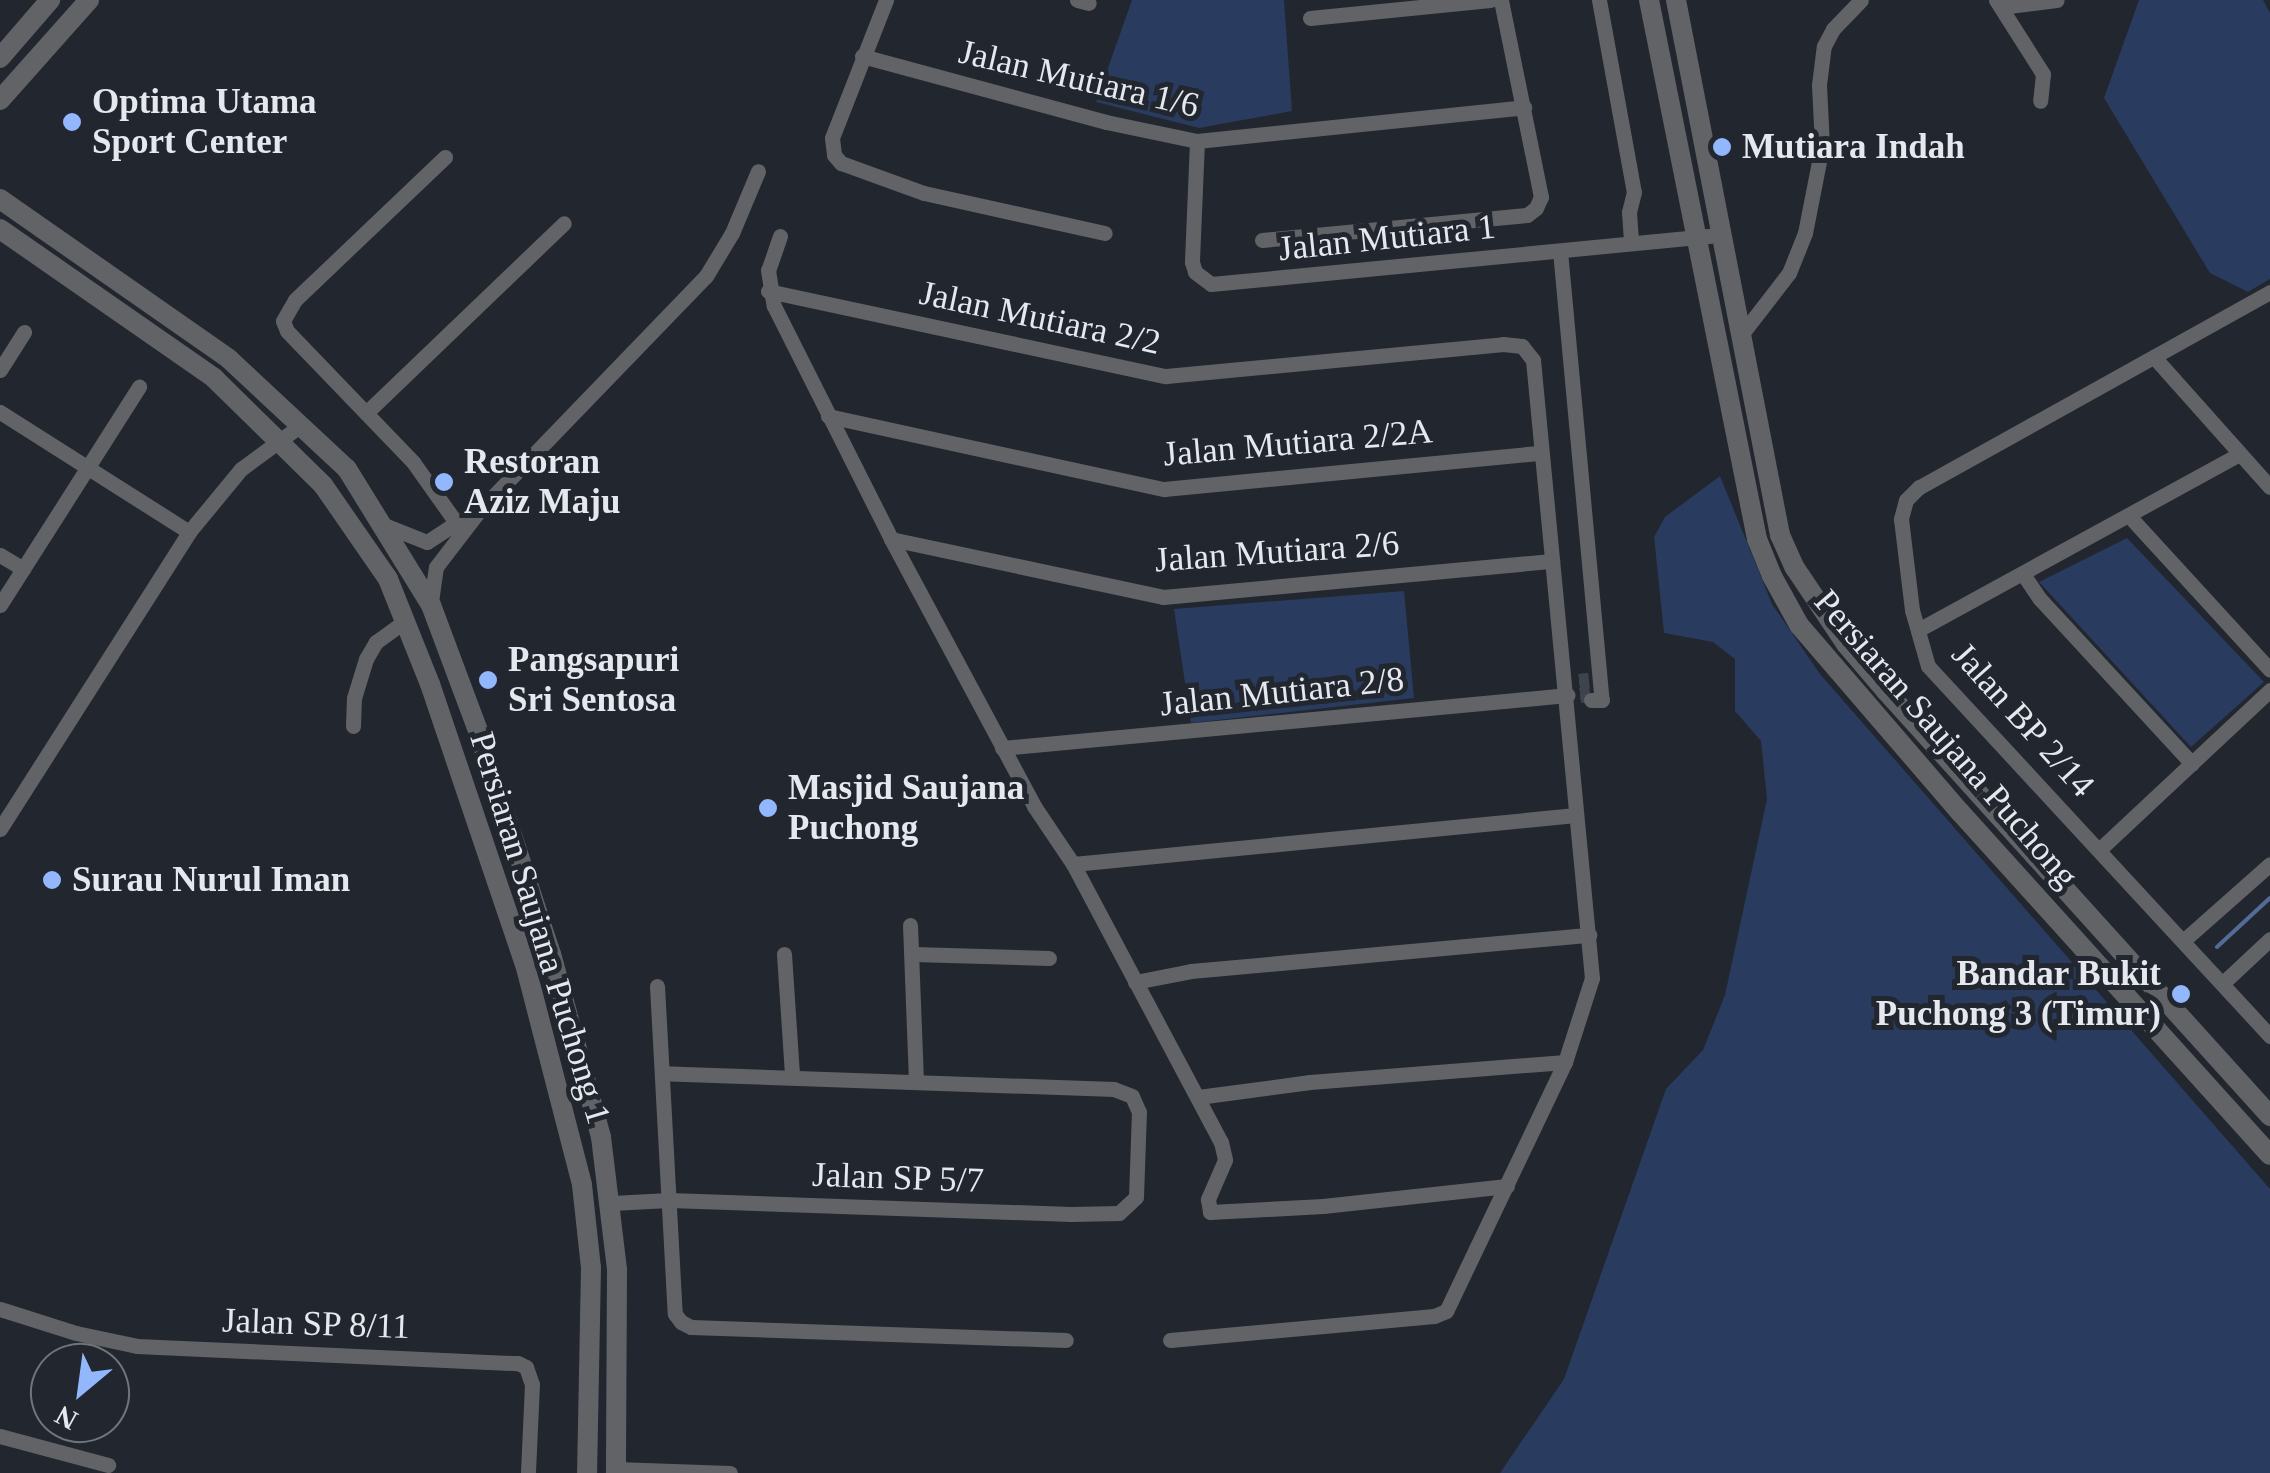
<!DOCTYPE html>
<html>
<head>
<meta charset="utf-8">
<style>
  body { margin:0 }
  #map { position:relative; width:2270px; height:1473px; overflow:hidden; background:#22262e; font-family:Georgia,serif }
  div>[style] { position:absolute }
  .green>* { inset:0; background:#293b5e }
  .stream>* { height:4px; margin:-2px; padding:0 2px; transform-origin:2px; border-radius:2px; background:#536b98 }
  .minor-tunnel>* { height:15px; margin-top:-7.5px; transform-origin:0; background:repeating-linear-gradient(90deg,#3f434b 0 15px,transparent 0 23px) }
  .minor>* { height:15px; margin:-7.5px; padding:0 7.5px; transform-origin:7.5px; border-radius:7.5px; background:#616367 }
  .tertiary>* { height:20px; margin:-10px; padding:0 10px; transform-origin:10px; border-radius:10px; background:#616367 }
  .dots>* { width:28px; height:28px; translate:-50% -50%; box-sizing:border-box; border:5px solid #22262e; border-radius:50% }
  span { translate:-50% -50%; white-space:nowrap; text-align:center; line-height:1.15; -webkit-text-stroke:10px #22262e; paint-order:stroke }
  .street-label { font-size:35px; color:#e5e8ee }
  .poi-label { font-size:35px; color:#e5e8ee; font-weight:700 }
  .left { translate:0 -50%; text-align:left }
  .right { translate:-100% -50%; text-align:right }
  .north { position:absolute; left:30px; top:1343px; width:100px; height:100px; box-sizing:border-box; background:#22262e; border:2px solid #70747b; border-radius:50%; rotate:209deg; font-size:28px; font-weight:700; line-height:40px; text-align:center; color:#e5e8ee }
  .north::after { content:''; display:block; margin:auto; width:35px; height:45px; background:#93b7fd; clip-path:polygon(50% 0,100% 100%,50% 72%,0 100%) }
</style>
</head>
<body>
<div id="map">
  <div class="green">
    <div style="clip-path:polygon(1132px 0,1284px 0,1292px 111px,1199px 128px,1096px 102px)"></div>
    <div style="clip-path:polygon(2139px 0,2263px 0,2270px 13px,2270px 279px,2248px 292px,2210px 273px,2104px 98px)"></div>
    <div style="clip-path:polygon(1720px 476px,1772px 604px,1820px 674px,2270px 1189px,2270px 1473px,1500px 1473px,1564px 1379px,1666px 1089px,1703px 1050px,1725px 995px,1767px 799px,1761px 741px,1735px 711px,1735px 659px,1713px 642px,1664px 633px,1654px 537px,1665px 517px)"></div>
    <div style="clip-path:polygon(2127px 538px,2264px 682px,2191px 747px,2039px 582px)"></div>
    <div style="clip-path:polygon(1404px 591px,1414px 698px,1191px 723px,1174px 609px)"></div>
  </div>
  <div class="stream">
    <div style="left:2217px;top:947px;width:72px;rotate:-42.8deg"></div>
  </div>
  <div class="minor-tunnel">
    <div style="left:1579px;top:681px;width:10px;rotate:-6deg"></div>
    <div style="left:1580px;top:695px;width:10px;rotate:-6deg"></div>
  </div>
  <div class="minor">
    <div style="left:886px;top:0;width:148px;rotate:111.4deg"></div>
    <div style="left:832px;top:138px;width:17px;rotate:83deg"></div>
    <div style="left:834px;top:155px;width:11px;rotate:49deg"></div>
    <div style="left:841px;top:163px;width:88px;rotate:19.9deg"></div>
    <div style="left:924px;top:193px;width:185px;rotate:12.5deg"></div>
    <div style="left:1077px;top:0;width:12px;rotate:14deg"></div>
    <div style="left:1599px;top:0;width:195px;rotate:79.7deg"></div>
    <div style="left:1634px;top:192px;width:21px;rotate:104deg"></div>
    <div style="left:1629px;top:212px;width:31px;rotate:86deg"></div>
    <div style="left:1996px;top:0;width:88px;rotate:57.6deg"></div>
    <div style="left:2043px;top:74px;width:27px;rotate:96deg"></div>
    <div style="left:2001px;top:7px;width:56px;rotate:-7.1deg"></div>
    <div style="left:1310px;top:18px;width:181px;rotate:-5.7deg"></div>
    <div style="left:862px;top:56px;width:253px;rotate:15.1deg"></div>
    <div style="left:1106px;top:122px;width:93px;rotate:11.8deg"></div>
    <div style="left:1197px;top:141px;width:329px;rotate:-5.9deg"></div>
    <div style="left:1197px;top:141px;width:121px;rotate:92.4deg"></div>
    <div style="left:1192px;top:262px;width:10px;rotate:73deg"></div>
    <div style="left:1195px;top:272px;width:20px;rotate:37deg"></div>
    <div style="left:1211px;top:284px;width:510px;rotate:-5.51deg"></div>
    <div style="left:445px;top:157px;width:207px;rotate:136.4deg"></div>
    <div style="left:295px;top:300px;width:24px;rotate:120deg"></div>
    <div style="left:283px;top:321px;width:11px;rotate:68deg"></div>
    <div style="left:287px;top:331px;width:182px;rotate:46.1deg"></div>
    <div style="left:413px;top:462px;width:72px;rotate:54.6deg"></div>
    <div style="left:780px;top:236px;width:36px;rotate:109deg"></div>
    <div style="left:768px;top:270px;width:36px;rotate:81deg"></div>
    <div style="left:774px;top:306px;width:261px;rotate:63.3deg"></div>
    <div style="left:891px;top:539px;width:303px;rotate:61.8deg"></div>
    <div style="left:1034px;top:806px;width:70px;rotate:56.1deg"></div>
    <div style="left:1073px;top:864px;width:315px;rotate:62deg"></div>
    <div style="left:1221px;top:1142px;width:18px;rotate:77deg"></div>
    <div style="left:1225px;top:1160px;width:43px;rotate:113.6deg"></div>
    <div style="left:1208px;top:1199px;width:13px;rotate:81deg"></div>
    <div style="left:1210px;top:1212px;width:113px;rotate:-3deg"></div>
    <div style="left:1323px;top:1206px;width:185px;rotate:-6.2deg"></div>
    <div style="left:1262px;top:240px;width:266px;rotate:-5.4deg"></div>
    <div style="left:1527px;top:215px;width:11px;rotate:-38deg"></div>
    <div style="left:1536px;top:208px;width:12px;rotate:-66deg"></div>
    <div style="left:1541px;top:197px;width:201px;rotate:-101.5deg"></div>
    <div style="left:1560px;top:251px;width:451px;rotate:84.7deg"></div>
    <div style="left:1602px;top:700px;width:11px;rotate:180deg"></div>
    <div style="left:768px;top:291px;width:407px;rotate:12.1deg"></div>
    <div style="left:1166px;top:376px;width:339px;rotate:-5.4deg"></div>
    <div style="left:1503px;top:344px;width:19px;rotate:6deg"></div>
    <div style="left:1522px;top:346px;width:18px;rotate:52deg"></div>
    <div style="left:1533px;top:360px;width:621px;rotate:84.55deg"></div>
    <div style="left:1592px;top:978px;width:88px;rotate:107.8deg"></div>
    <div style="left:1565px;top:1062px;width:276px;rotate:115.5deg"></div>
    <div style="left:1446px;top:1311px;width:13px;rotate:157deg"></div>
    <div style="left:1434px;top:1316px;width:265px;rotate:174.8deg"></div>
    <div style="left:2270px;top:292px;width:402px;rotate:150.9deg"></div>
    <div style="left:1919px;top:487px;width:18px;rotate:135deg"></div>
    <div style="left:1906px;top:500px;width:20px;rotate:105deg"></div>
    <div style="left:1901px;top:519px;width:92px;rotate:83.1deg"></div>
    <div style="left:1912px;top:610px;width:58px;rotate:74.1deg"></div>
    <div style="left:1928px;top:666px;width:504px;rotate:47.25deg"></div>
    <div style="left:1741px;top:335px;width:78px;rotate:-52.3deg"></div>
    <div style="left:1789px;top:273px;width:43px;rotate:-68.2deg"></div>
    <div style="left:1805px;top:233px;width:89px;rotate:-78.9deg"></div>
    <div style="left:1822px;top:146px;width:61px;rotate:-92.8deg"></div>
    <div style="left:1819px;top:85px;width:39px;rotate:-83deg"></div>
    <div style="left:1824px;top:46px;width:19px;rotate:-62deg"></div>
    <div style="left:1833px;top:29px;width:40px;rotate:-46deg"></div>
    <div style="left:2154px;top:357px;width:174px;rotate:48.3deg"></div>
    <div style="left:0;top:370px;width:45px;rotate:-57.7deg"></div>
    <div style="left:0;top:412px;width:224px;rotate:32.4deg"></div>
    <div style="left:366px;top:413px;width:274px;rotate:-43.8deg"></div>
    <div style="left:828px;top:416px;width:344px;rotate:12.3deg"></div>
    <div style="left:1164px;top:489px;width:379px;rotate:-5.5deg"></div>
    <div style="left:2130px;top:517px;width:207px;rotate:47.5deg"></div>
    <div style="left:384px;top:525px;width:46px;rotate:21.6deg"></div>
    <div style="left:427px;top:542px;width:42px;rotate:-33.3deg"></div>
    <div style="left:891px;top:539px;width:278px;rotate:12deg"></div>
    <div style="left:1163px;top:597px;width:391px;rotate:-5.3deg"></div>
    <div style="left:0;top:555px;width:27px;rotate:31deg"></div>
    <div style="left:2023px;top:574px;width:30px;rotate:56deg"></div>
    <div style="left:2040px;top:599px;width:224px;rotate:47.3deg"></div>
    <div style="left:431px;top:602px;width:35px;rotate:-82deg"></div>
    <div style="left:436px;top:567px;width:71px;rotate:-52.5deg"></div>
    <div style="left:479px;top:511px;width:327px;rotate:-46deg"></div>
    <div style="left:706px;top:276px;width:50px;rotate:-58.8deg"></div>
    <div style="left:732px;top:233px;width:67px;rotate:-67.2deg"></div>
    <div style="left:0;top:605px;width:259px;rotate:-57.5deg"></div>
    <div style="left:1918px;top:630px;width:366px;rotate:-28.7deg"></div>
    <div style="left:353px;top:726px;width:28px;rotate:-88deg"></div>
    <div style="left:354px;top:698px;width:41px;rotate:-72.9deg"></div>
    <div style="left:366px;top:659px;width:20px;rotate:-60deg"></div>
    <div style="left:376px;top:642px;width:37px;rotate:-36deg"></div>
    <div style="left:1002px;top:748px;width:568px;rotate:-5.35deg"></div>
    <div style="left:0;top:829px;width:352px;rotate:-57.5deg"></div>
    <div style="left:189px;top:532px;width:82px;rotate:-50.5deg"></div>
    <div style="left:241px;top:469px;width:74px;rotate:-36.3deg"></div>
    <div style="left:2099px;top:850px;width:234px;rotate:-43.1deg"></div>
    <div style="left:1073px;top:864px;width:505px;rotate:-5.56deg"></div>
    <div style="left:910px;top:925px;width:155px;rotate:87.8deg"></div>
    <div style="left:2183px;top:941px;width:116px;rotate:-41.5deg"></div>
    <div style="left:784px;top:954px;width:122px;rotate:86.2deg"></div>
    <div style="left:913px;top:954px;width:136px;rotate:1.7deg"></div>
    <div style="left:1135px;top:982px;width:57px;rotate:-11.1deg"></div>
    <div style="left:1191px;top:971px;width:400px;rotate:-5.2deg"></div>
    <div style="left:2223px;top:983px;width:64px;rotate:-43.1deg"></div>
    <div style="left:657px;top:986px;width:328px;rotate:86.9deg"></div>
    <div style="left:675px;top:1314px;width:10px;rotate:53deg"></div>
    <div style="left:681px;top:1322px;width:11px;rotate:27deg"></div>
    <div style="left:691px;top:1327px;width:375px;rotate:2deg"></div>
    <div style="left:1198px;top:1097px;width:113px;rotate:-7.6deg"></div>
    <div style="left:1310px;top:1082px;width:256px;rotate:-4.5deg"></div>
    <div style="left:612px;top:1203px;width:57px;rotate:-3deg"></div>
    <div style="left:669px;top:1200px;width:402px;rotate:2deg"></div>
    <div style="left:1071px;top:1214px;width:48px;rotate:-1.2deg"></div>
    <div style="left:1119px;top:1213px;width:23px;rotate:-43deg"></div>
    <div style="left:1136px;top:1197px;width:85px;rotate:-88deg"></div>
    <div style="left:1139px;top:1112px;width:17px;rotate:-114deg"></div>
    <div style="left:1132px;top:1096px;width:19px;rotate:-159deg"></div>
    <div style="left:1114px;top:1089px;width:451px;rotate:-178deg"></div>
    <div style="left:0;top:1309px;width:80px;rotate:17.5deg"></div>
    <div style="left:76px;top:1333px;width:62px;rotate:12deg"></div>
    <div style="left:137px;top:1346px;width:381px;rotate:2.6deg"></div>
    <div style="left:518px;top:1363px;width:9px;rotate:27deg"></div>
    <div style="left:526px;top:1367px;width:18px;rotate:71deg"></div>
    <div style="left:532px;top:1384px;width:89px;rotate:92.6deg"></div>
    <div style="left:0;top:1436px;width:112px;rotate:15deg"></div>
    <div style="left:616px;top:1469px;width:114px;rotate:2deg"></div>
  </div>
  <div class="tertiary">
    <div style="left:1649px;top:0;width:550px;rotate:78.67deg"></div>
    <div style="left:1757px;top:539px;width:40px;rotate:68deg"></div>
    <div style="left:1772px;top:576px;width:56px;rotate:61.1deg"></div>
    <div style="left:1799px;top:625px;width:247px;rotate:49.3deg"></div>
    <div style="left:1960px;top:812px;width:462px;rotate:47.9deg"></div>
    <div style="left:1676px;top:0;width:545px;rotate:79deg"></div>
    <div style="left:1780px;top:535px;width:36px;rotate:66deg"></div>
    <div style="left:1795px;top:568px;width:92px;rotate:56.1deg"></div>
    <div style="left:1846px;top:644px;width:62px;rotate:49.6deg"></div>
    <div style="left:1886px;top:691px;width:573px;rotate:47.9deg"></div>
    <div style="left:0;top:58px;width:77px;rotate:-49.2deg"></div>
    <div style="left:0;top:100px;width:134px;rotate:-48.3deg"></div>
    <div style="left:0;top:199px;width:279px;rotate:34.9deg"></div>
    <div style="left:229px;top:359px;width:161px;rotate:43deg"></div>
    <div style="left:347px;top:469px;width:160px;rotate:58.3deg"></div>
    <div style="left:431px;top:605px;width:134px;rotate:69.5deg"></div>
    <div style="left:478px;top:731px;width:235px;rotate:71.9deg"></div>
    <div style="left:551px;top:954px;width:190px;rotate:74.7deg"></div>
    <div style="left:601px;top:1137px;width:134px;rotate:83.1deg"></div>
    <div style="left:617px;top:1270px;width:203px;rotate:90.3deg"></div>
    <div style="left:0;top:229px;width:261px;rotate:34.8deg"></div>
    <div style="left:214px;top:378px;width:153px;rotate:44.5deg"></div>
    <div style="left:323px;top:485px;width:114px;rotate:55.3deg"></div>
    <div style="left:388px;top:579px;width:113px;rotate:68.2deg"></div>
    <div style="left:430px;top:684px;width:296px;rotate:71.3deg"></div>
    <div style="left:525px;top:964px;width:228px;rotate:75.5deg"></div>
    <div style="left:582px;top:1185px;width:83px;rotate:83.8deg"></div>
    <div style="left:591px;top:1268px;width:205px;rotate:91.1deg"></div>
  </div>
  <div class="dots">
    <div style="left:72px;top:122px;background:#93b7fd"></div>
    <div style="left:1722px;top:147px;background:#93b7fd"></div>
    <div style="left:444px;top:482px;background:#93b7fd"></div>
    <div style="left:488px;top:680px;background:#93b7fd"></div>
    <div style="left:768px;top:808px;background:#93b7fd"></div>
    <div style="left:52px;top:880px;background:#93b7fd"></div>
    <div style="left:2181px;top:994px;background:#93b7fd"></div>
  </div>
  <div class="street-label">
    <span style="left:1079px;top:79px;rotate:13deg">Jalan Mutiara 1/6</span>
    <span style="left:1387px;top:238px;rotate:-6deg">Jalan Mutiara 1</span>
    <span style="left:1040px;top:318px;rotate:12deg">Jalan Mutiara 2/2</span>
    <span style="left:1298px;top:443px;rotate:-5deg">Jalan Mutiara 2/2A</span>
    <span style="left:1277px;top:552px;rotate:-4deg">Jalan Mutiara 2/6</span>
    <span style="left:1282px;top:692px;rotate:-6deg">Jalan Mutiara 2/8</span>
    <span style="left:2023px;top:720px;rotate:48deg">Jalan BP 2/14</span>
    <span style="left:1946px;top:739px;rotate:49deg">Persiaran Saujana Puchong</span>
    <span style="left:540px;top:928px;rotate:73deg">Persiaran Saujana Puchong 1</span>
    <span style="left:898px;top:1178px;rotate:2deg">Jalan SP 5/7</span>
    <span style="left:316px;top:1324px;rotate:2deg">Jalan SP 8/11</span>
  </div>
  <div class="poi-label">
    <span class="left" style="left:92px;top:122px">Optima Utama<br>Sport Center</span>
    <span class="left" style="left:1742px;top:147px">Mutiara Indah</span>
    <span class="left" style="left:464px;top:482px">Restoran<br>Aziz Maju</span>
    <span class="left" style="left:508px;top:680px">Pangsapuri<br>Sri Sentosa</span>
    <span class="left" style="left:788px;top:808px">Masjid Saujana<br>Puchong</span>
    <span class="left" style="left:72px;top:880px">Surau Nurul Iman</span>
    <span class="right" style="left:2161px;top:994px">Bandar Bukit<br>Puchong 3 (Timur)</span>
  </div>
  <div class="north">N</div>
</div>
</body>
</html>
